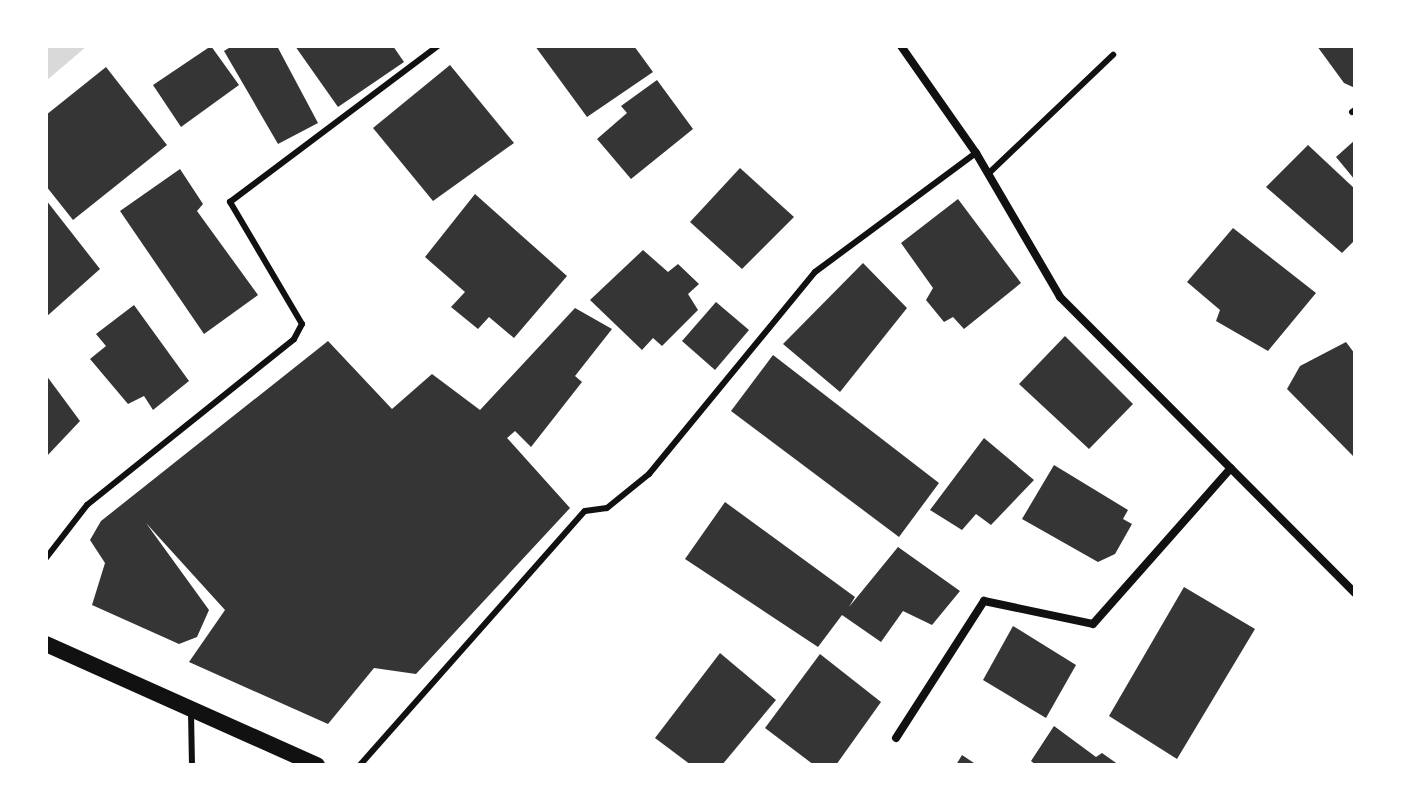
<!DOCTYPE html>
<html>
<head>
<meta charset="utf-8">
<style>
  body { margin:0 }
  #map { position:relative; width:1401px; height:811px; overflow:hidden; background:#fff; font-family:Poppins,sans-serif }
  div>[style] { position:absolute }
  .water>* { inset:0; background:#d9d9d9 }
  .building>* { inset:0; background:#353535 }
  .service>* { height:6px; margin:-3px; padding:0 3px; transform-origin:3px; border-radius:3px; background:#111 }
  .minor>* { height:8px; margin:-4px; padding:0 4px; transform-origin:4px; border-radius:4px; background:#111 }
  .secondary>* { height:16px; margin:-8px; padding:0 8px; transform-origin:8px; border-radius:8px; background:#111 }
  span { translate:-50% -50%; white-space:nowrap; text-align:center; line-height:1.15; -webkit-text-stroke:6px #fff; paint-order:stroke }
  .frame { position:absolute; inset:0; border:48px solid #fff; pointer-events:none }
</style>
</head>
<body>
<div id="map">
  <div class="water">
    <div style="clip-path:polygon(46px 46px,87px 46px,46px 81px)"></div>
  </div>
  <div class="building">
    <div style="clip-path:polygon(211px 46px,239px 85px,181px 127px,153px 85px)"></div>
    <div style="clip-path:polygon(232px 46px,277px 46px,318px 123px,278px 144px,224px 51px)"></div>
    <div style="clip-path:polygon(295px 46px,393px 46px,404px 62px,338px 107px)"></div>
    <div style="clip-path:polygon(535px 46px,634px 46px,653px 72px,587px 117px)"></div>
    <div style="clip-path:polygon(1317px 46px,1355px 46px,1355px 88px,1344px 83px)"></div>
    <div style="clip-path:polygon(450px 65px,514px 143px,433px 201px,373px 128px)"></div>
    <div style="clip-path:polygon(106px 67px,167px 145px,73px 220px,46px 186px,46px 115px)"></div>
    <div style="clip-path:polygon(657px 80px,693px 129px,631px 179px,597px 139px,627px 113px,621px 106px)"></div>
    <div style="clip-path:polygon(1355px 140px,1355px 180px,1336px 157px)"></div>
    <div style="clip-path:polygon(1308px 145px,1355px 189px,1355px 240px,1342px 253px,1266px 187px)"></div>
    <div style="clip-path:polygon(740px 168px,794px 217px,742px 269px,690px 222px)"></div>
    <div style="clip-path:polygon(180px 169px,203px 204px,197px 211px,258px 295px,204px 334px,120px 211px)"></div>
    <div style="clip-path:polygon(475px 194px,567px 276px,514px 338px,489px 317px,478px 329px,451px 307px,465px 292px,425px 257px)"></div>
    <div style="clip-path:polygon(958px 199px,1021px 283px,964px 329px,953px 317px,944px 322px,926px 300px,933px 288px,901px 243px)"></div>
    <div style="clip-path:polygon(46px 200px,100px 269px,46px 317px)"></div>
    <div style="clip-path:polygon(1233px 228px,1316px 293px,1268px 351px,1216px 321px,1220px 310px,1187px 282px)"></div>
    <div style="clip-path:polygon(643px 250px,668px 272px,678px 264px,699px 284px,688px 294px,698px 310px,662px 346px,653px 338px,642px 350px,590px 300px)"></div>
    <div style="clip-path:polygon(863px 263px,907px 308px,840px 392px,783px 344px)"></div>
    <div style="clip-path:polygon(716px 302px,749px 330px,715px 370px,682px 341px)"></div>
    <div style="clip-path:polygon(134px 305px,189px 381px,153px 410px,144px 396px,128px 404px,90px 359px,106px 346px,96px 334px)"></div>
    <div style="clip-path:polygon(575px 308px,612px 329px,575px 376px,582px 382px,531px 447px,515px 431px,507px 438px,570px 508px,416px 674px,374px 668px,328px 724px,189px 662px,225px 610px,146px 523px,209px 610px,197px 637px,179px 644px,92px 605px,105px 563px,90px 540px,101px 521px,328px 341px,392px 409px,432px 374px,480px 410px)"></div>
    <div style="clip-path:polygon(1065px 336px,1133px 404px,1089px 449px,1019px 384px)"></div>
    <div style="clip-path:polygon(1346px 342px,1355px 354px,1355px 458px,1287px 389px,1300px 366px)"></div>
    <div style="clip-path:polygon(773px 355px,939px 483px,899px 537px,731px 411px)"></div>
    <div style="clip-path:polygon(46px 375px,80px 421px,46px 457px)"></div>
    <div style="clip-path:polygon(984px 438px,1034px 480px,991px 525px,976px 514px,962px 530px,930px 510px)"></div>
    <div style="clip-path:polygon(1054px 465px,1128px 510px,1123px 519px,1132px 524px,1115px 554px,1098px 562px,1022px 519px)"></div>
    <div style="clip-path:polygon(725px 502px,855px 597px,849px 607px,898px 547px,960px 591px,932px 625px,903px 611px,881px 642px,842px 615px,818px 647px,685px 559px)"></div>
    <div style="clip-path:polygon(1184px 587px,1255px 629px,1177px 759px,1109px 716px)"></div>
    <div style="clip-path:polygon(1013px 626px,1076px 665px,1046px 718px,983px 680px)"></div>
    <div style="clip-path:polygon(720px 653px,776px 700px,722px 765px,691px 765px,655px 738px)"></div>
    <div style="clip-path:polygon(820px 654px,881px 702px,836px 765px,814px 765px,765px 728px)"></div>
    <div style="clip-path:polygon(1054px 726px,1096px 757px,1102px 753px,1119px 765px,1036px 765px,1031px 761px)"></div>
    <div style="clip-path:polygon(962px 755px,977px 765px,956px 765px)"></div>
  </div>
  <div class="service">
    <div style="left:1352px;top:112px;width:4px;rotate:-34deg"></div>
    <div style="left:988px;top:174px;width:173px;rotate:-43.6deg"></div>
    <div style="left:46px;top:558px;width:67px;rotate:-52.3deg"></div>
    <div style="left:87px;top:505px;width:265px;rotate:-38.7deg"></div>
    <div style="left:294px;top:339px;width:17px;rotate:-62deg"></div>
    <div style="left:302px;top:324px;width:142px;rotate:-120.5deg"></div>
    <div style="left:230px;top:202px;width:260px;rotate:-36.9deg"></div>
    <div style="left:191px;top:713px;width:52px;rotate:88.9deg"></div>
    <div style="left:360px;top:765px;width:339px;rotate:-48.5deg"></div>
    <div style="left:585px;top:511px;width:22px;rotate:-8deg"></div>
    <div style="left:607px;top:508px;width:54px;rotate:-39deg"></div>
    <div style="left:649px;top:474px;width:261px;rotate:-50.6deg"></div>
    <div style="left:815px;top:272px;width:200px;rotate:-36.5deg"></div>
  </div>
  <div class="minor">
    <div style="left:901px;top:46px;width:131px;rotate:55deg"></div>
    <div style="left:976px;top:153px;width:167px;rotate:59.7deg"></div>
    <div style="left:1060px;top:297px;width:418px;rotate:45.1deg"></div>
    <div style="left:896px;top:738px;width:163px;rotate:-57.3deg"></div>
    <div style="left:984px;top:601px;width:111px;rotate:11.9deg"></div>
    <div style="left:1093px;top:624px;width:208px;rotate:-48.5deg"></div>
  </div>
  <div class="secondary">
    <div style="left:46px;top:644px;width:297px;rotate:24.1deg"></div>
  </div>
  <div class="frame"></div>
</div>
</body>
</html>
